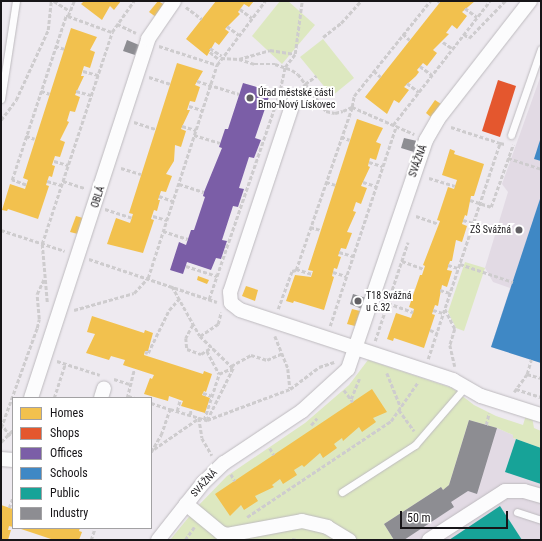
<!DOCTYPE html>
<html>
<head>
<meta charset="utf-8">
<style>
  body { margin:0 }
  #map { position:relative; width:542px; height:541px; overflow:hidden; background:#eeeaf0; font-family:"Roboto Condensed",sans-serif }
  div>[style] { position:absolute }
  .built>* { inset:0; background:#e2dae4 }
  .green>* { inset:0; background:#dde8c0 }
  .homes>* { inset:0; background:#f2c14e }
  .shops>* { inset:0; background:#e4572e }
  .offices>* { inset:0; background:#7b5ea7 }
  .schools>* { inset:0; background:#3f88c5 }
  .public>* { inset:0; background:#17a398 }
  .industry>* { inset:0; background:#8d8d92 }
  .path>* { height:2.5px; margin-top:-1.25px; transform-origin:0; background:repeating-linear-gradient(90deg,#ceccce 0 4px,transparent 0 6px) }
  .roads { filter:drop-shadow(0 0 1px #bdbabe) drop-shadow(0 0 1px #bdbabe) }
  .service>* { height:7px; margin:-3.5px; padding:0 3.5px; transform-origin:3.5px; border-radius:3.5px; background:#fcfcfd }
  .minor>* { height:14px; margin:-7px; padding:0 7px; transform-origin:7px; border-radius:7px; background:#fcfcfd }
  .dots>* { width:11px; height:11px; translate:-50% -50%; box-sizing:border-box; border:2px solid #fff; border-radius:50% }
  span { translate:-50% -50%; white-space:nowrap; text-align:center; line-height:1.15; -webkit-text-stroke:4px #fff; paint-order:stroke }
  .poi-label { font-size:10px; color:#171518 }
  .left { translate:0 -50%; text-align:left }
  .right { translate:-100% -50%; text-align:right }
  .street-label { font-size:10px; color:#171518 }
  .frame { position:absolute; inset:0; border:2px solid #171518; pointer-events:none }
  .legend { position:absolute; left:12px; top:397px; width:140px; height:132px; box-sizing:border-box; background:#fff; border:1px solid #a2a1a3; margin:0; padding:5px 7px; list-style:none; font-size:12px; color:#171518 }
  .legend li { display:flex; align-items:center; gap:8px; height:20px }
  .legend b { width:20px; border:1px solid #a2a1a3 }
  .scale { position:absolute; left:400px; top:511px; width:108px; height:18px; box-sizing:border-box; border:2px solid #171518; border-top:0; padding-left:5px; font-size:12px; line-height:14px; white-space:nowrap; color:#171518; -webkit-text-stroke:3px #fff; paint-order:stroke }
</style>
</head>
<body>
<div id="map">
  <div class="built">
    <div style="clip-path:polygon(541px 75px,541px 363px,491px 347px,510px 288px,493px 282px,485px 268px,508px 192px,502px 184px)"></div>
    <div style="clip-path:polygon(469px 420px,497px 428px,513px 435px,513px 438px,541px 448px,541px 540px,394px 540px,384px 524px,441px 487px,449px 485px)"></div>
  </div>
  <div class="green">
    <div style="clip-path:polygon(280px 1px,288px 1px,315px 25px,282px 64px,252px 36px)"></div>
    <div style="clip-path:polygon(323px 39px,354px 78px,332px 96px,300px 57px)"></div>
    <div style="clip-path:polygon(465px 262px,485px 268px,464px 331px,456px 328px,448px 312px)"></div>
    <div style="clip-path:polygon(368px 360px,452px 388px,474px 405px,496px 416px,523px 425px,526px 415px,532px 417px,534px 428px,541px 431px,541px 448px,513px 438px,513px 435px,497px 428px,469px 420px,449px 485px,443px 490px,441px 487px,384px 524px,394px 540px,170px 540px,197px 507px,227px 476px,305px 423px,349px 385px)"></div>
  </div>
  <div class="homes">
    <div style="clip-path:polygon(84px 1px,121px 1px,114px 10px,110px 6px,102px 20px,81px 4px)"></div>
    <div style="clip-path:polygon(158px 1px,165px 5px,156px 17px,149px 12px)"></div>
    <div style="clip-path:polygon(216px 1px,254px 1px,249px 7px,244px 4px,238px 12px,240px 14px,225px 29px,229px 32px,219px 45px,215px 42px,207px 56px,186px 39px)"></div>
    <div style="clip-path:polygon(441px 1px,475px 1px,462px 12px,467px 16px,457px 29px,452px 25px,446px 33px,449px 34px,433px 50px,437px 53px,427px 66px,423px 63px,417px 70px,419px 72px,416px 76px,404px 87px,409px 90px,399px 103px,394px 100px,387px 114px,365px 97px)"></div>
    <div style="clip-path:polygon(71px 28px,97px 37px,90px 50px,95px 52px,90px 68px,84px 66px,81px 76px,84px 76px,75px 95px,80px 97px,75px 112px,70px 111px,67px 121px,69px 122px,60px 140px,65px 142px,60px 157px,55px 156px,52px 165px,55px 166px,52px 177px,49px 176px,46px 185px,49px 186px,38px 219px,8px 209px,7px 211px,2px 210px,10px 184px,25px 189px,28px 180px,23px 178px)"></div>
    <div style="clip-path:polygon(177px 63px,203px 71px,195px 85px,200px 87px,195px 102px,190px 101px,187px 110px,190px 110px,181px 129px,186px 131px,181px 147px,175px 145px,174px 161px,166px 174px,172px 176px,166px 192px,161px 191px,158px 200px,160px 200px,157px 211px,154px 210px,151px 219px,154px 220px,143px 253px,107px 244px,116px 218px,130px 223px,133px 214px,129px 213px)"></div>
    <div style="clip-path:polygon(435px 100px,441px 104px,432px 118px,426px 113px)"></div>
    <div style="clip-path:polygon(357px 119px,383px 128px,376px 142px,381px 144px,376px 160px,370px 158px,368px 166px,370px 167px,361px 186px,367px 188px,361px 204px,356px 202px,353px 211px,356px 212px,347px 232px,352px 233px,346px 249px,341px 248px,338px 256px,341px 257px,337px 269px,334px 268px,332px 276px,334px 277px,324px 310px,294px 301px,293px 303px,286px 301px,295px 275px,311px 277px,313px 271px,308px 270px)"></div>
    <div style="clip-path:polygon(450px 149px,455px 151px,454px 154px,484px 164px,474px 196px,471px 196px,467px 216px,465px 215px,462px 224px,467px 226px,462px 242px,456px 240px,452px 261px,450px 261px,447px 270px,452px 271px,447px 287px,442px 285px,438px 306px,435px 305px,432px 314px,435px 315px,424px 348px,394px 338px,393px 341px,387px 339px,396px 313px,411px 318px,414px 309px,409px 307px,420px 275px,422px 275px,425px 266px,423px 265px,440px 221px,437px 220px,448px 187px,454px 189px,457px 180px,442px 175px)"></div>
    <div style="clip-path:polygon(76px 216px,83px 218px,78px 234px,70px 232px)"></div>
    <div style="clip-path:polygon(198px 276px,209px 280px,207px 284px,197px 280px)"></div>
    <div style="clip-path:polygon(246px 286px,258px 290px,255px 301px,242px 296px)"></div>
    <div style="clip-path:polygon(352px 309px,360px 311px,355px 326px,347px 324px)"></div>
    <div style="clip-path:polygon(92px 316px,144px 333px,145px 330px,153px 333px,148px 351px,145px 351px,144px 355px,203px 374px,204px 371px,212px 374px,206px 392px,204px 391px,202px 395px,210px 398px,205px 413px,181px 406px,183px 401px,169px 396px,168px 401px,144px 394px,150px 378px,152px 379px,154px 375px,123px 365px,125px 360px,111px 356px,109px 360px,86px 353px,95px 334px,87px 332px)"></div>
    <div style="clip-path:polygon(372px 389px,387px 412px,373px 418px,376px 422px,362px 432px,359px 427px,343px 441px,342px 438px,334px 444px,337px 448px,323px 458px,320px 453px,304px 467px,302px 465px,294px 470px,297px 475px,283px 484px,280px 479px,272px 485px,274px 487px,255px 496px,258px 501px,244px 510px,241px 505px,230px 516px,215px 494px)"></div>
    <div style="clip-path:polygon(1px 505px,13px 509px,13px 527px,9px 526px,8px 530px,11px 530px,8px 540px,1px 540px)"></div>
    <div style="clip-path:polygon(18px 528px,80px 528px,79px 531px,82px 532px,79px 540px,54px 540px)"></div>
  </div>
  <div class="shops">
    <div style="clip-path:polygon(498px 80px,516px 86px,500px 137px,482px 131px)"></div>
  </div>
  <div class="offices">
    <div style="clip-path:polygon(243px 83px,271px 91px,255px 138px,261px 140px,254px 158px,249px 157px,239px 188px,244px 189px,238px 207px,233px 206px,222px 240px,227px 241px,221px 259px,216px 258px,211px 270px,187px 262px,183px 274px,170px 270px,179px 242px,186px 245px,191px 230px,194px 230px,205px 197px,203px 196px,204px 192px,222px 148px,219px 147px,225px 129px,228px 129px)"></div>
  </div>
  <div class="schools">
    <div style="clip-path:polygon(541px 137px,541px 161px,534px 159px)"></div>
    <div style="clip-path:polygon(541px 196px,541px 363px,491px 347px)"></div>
  </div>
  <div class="public">
    <div style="clip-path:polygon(516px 439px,541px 448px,541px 484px,505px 472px)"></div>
    <div style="clip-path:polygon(500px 506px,522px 540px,449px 540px)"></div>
  </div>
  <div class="industry">
    <div style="clip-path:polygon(127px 40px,139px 45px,135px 55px,123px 51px)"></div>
    <div style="clip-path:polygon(404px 138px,417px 141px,414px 152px,401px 148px)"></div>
    <div style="clip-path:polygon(353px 294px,366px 298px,362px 309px,350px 304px)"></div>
    <div style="clip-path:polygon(469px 420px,497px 428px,477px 494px,468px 491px,451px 502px,454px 507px,404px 540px,394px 540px,384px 524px,441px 487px,443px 490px,449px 485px)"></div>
  </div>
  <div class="path">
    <div style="left:54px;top:1px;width:19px;rotate:32deg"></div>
    <div style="left:438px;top:1px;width:2px;rotate:27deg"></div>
    <div style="left:186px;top:7px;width:20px;rotate:37deg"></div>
    <div style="left:465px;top:8px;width:15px;rotate:37deg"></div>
    <div style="left:240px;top:9px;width:15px;rotate:37deg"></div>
    <div style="left:68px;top:16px;width:47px;rotate:20deg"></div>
    <div style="left:117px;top:24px;width:21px;rotate:25deg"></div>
    <div style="left:227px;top:26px;width:15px;rotate:37deg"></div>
    <div style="left:403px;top:34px;width:9px;rotate:41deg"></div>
    <div style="left:464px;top:34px;width:6px;rotate:39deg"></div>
    <div style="left:469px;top:38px;width:52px;rotate:-45.8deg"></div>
    <div style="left:323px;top:37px;width:23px;rotate:-38deg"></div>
    <div style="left:341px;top:23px;width:30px;rotate:-48deg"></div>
    <div style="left:443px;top:42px;width:12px;rotate:35deg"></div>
    <div style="left:55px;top:46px;width:10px;rotate:17deg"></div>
    <div style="left:159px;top:46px;width:61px;rotate:18.1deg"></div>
    <div style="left:210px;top:48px;width:14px;rotate:34deg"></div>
    <div style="left:210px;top:52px;width:13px;rotate:39deg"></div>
    <div style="left:221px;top:58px;width:18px;rotate:3deg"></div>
    <div style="left:239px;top:59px;width:16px;rotate:18deg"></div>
    <div style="left:254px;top:64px;width:21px"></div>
    <div style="left:275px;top:64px;width:18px;rotate:19deg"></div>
    <div style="left:292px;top:70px;width:7px;rotate:34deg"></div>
    <div style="left:298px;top:74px;width:46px;rotate:52.9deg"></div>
    <div style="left:326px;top:111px;width:9px;rotate:13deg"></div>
    <div style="left:335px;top:113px;width:8px;rotate:-14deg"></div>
    <div style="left:343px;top:111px;width:10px;rotate:-24deg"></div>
    <div style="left:352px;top:107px;width:11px;rotate:-80deg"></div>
    <div style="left:354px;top:96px;width:122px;rotate:-51.3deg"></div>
    <div style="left:239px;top:59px;width:32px;rotate:-16deg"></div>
    <div style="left:270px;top:50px;width:25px;rotate:9deg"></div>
    <div style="left:420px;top:66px;width:15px;rotate:37deg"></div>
    <div style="left:83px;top:71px;width:16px;rotate:15deg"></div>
    <div style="left:374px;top:71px;width:9px;rotate:41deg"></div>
    <div style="left:149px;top:77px;width:22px;rotate:18deg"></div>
    <div style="left:197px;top:81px;width:44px;rotate:17.2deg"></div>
    <div style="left:407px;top:83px;width:15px;rotate:37deg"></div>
    <div style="left:41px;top:91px;width:9px;rotate:18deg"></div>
    <div style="left:76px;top:91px;width:16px;rotate:15deg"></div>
    <div style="left:300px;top:92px;width:9px;rotate:-58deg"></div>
    <div style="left:305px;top:84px;width:14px;rotate:-36deg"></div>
    <div style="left:267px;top:102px;width:9px;rotate:18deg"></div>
    <div style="left:189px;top:106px;width:14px;rotate:17deg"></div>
    <div style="left:1px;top:120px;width:25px;rotate:-53deg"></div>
    <div style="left:16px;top:100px;width:77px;rotate:-65.4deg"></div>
    <div style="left:48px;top:30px;width:29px;rotate:-84deg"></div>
    <div style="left:134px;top:122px;width:23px;rotate:18deg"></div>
    <div style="left:393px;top:125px;width:157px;rotate:-52deg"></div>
    <div style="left:182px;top:126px;width:15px;rotate:16deg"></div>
    <div style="left:451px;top:127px;width:52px;rotate:18.1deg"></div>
    <div style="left:194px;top:135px;width:27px;rotate:17deg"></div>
    <div style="left:26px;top:136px;width:9px;rotate:18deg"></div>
    <div style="left:341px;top:137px;width:9px;rotate:18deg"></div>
    <div style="left:508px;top:158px;width:35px;rotate:18deg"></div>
    <div style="left:54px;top:161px;width:15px;rotate:16deg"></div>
    <div style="left:369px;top:162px;width:14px;rotate:17deg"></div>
    <div style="left:121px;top:168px;width:21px;rotate:17deg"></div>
    <div style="left:429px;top:178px;width:27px;rotate:17deg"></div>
    <div style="left:47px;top:181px;width:15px;rotate:16deg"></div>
    <div style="left:63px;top:181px;width:23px;rotate:18deg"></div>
    <div style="left:326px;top:182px;width:10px;rotate:17deg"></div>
    <div style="left:363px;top:182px;width:14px;rotate:17deg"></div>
    <div style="left:179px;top:184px;width:26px;rotate:18deg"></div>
    <div style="left:26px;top:185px;width:15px;rotate:-160deg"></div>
    <div style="left:12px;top:180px;width:173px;rotate:-71.8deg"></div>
    <div style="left:66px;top:16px;width:2px"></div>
    <div style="left:68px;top:16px;width:16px;rotate:-68deg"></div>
    <div style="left:159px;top:196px;width:15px;rotate:20deg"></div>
    <div style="left:470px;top:200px;width:22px;rotate:18deg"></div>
    <div style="left:491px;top:207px;width:66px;rotate:-70.5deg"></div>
    <div style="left:105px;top:209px;width:28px;rotate:18deg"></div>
    <div style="left:153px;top:216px;width:15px;rotate:16deg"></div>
    <div style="left:416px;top:216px;width:24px;rotate:19deg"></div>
    <div style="left:463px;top:220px;width:10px;rotate:17deg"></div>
    <div style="left:310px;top:227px;width:11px;rotate:15deg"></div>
    <div style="left:1px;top:230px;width:67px;rotate:18.2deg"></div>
    <div style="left:163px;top:231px;width:26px;rotate:18deg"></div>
    <div style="left:339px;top:252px;width:15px;rotate:16deg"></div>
    <div style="left:89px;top:259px;width:135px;rotate:18.6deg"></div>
    <div style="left:402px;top:261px;width:23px;rotate:20deg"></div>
    <div style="left:460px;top:264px;width:56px;rotate:18.8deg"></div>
    <div style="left:448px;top:265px;width:10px;rotate:17deg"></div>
    <div style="left:186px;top:266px;width:33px;rotate:18deg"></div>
    <div style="left:296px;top:269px;width:17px;rotate:17deg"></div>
    <div style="left:333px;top:272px;width:14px;rotate:17deg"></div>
    <div style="left:172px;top:286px;width:57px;rotate:60.8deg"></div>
    <div style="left:200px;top:336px;width:46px;rotate:44.1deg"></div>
    <div style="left:440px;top:290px;width:10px;rotate:17deg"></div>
    <div style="left:209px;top:299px;width:216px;rotate:-71.1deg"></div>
    <div style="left:279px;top:95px;width:29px;rotate:-78deg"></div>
    <div style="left:285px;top:67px;width:16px;rotate:-52deg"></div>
    <div style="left:295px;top:54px;width:53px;rotate:-82.5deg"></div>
    <div style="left:47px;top:302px;width:58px;rotate:-94.9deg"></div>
    <div style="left:42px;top:244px;width:223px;rotate:-71.7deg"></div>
    <div style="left:112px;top:32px;width:38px;rotate:-55deg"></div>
    <div style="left:388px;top:303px;width:27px;rotate:20deg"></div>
    <div style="left:278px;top:309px;width:40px;rotate:-69.8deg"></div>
    <div style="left:292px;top:271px;width:4px;rotate:-14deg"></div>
    <div style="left:296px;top:270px;width:172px;rotate:-71deg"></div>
    <div style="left:352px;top:107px;width:68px;rotate:23.5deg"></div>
    <div style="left:445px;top:309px;width:22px;rotate:63deg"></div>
    <div style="left:455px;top:329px;width:17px;rotate:107deg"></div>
    <div style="left:450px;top:345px;width:22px;rotate:77deg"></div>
    <div style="left:74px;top:310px;width:62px;rotate:-15.8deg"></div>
    <div style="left:134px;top:293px;width:21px;rotate:-47deg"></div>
    <div style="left:148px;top:278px;width:224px;rotate:-72.1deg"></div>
    <div style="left:217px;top:65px;width:80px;rotate:-53.1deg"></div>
    <div style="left:433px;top:310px;width:10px;rotate:17deg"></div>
    <div style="left:193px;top:325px;width:15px;rotate:118deg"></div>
    <div style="left:186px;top:338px;width:11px;rotate:85deg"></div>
    <div style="left:187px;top:349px;width:15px;rotate:20deg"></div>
    <div style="left:201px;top:354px;width:13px;rotate:-32deg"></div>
    <div style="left:330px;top:326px;width:211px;rotate:-71.7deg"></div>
    <div style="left:430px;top:330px;width:8px;rotate:23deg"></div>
    <div style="left:200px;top:336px;width:22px;rotate:-34deg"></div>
    <div style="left:218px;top:324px;width:12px;rotate:-76deg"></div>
    <div style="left:275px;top:336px;width:35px;rotate:68deg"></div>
    <div style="left:288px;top:369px;width:19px;rotate:84deg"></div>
    <div style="left:375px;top:341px;width:104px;rotate:-71.6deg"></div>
    <div style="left:207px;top:351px;width:26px;rotate:62deg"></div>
    <div style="left:219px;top:374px;width:14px;rotate:-25deg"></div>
    <div style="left:145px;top:352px;width:3px;rotate:18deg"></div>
    <div style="left:148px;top:353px;width:48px;rotate:-64deg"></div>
    <div style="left:169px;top:310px;width:15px;rotate:-48deg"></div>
    <div style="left:428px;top:359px;width:228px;rotate:-71.6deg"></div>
    <div style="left:500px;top:143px;width:5px;rotate:11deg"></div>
    <div style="left:57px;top:361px;width:45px;rotate:18deg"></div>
    <div style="left:231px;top:366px;width:23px;rotate:-29deg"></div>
    <div style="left:251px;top:355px;width:17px;rotate:17deg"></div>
    <div style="left:267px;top:360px;width:17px;rotate:-24deg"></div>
    <div style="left:387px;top:373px;width:37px;rotate:68deg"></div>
    <div style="left:527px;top:374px;width:15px;rotate:-74deg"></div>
    <div style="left:114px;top:379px;width:16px;rotate:18deg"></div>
    <div style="left:516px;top:389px;width:26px;rotate:18deg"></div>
    <div style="left:344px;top:390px;width:15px;rotate:53deg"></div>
    <div style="left:514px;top:392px;width:22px;rotate:-54deg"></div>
    <div style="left:527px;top:374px;width:15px;rotate:16deg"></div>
    <div style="left:203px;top:393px;width:9px;rotate:18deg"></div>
    <div style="left:128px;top:396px;width:7px;rotate:16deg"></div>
    <div style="left:54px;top:398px;width:36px;rotate:-72deg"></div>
    <div style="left:127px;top:398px;width:30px;rotate:-76deg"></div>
    <div style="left:351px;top:399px;width:22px;rotate:-68deg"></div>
    <div style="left:151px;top:403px;width:20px;rotate:18deg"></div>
    <div style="left:399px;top:410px;width:26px;rotate:54deg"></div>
    <div style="left:177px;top:411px;width:11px;rotate:-75deg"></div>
    <div style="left:190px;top:415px;width:6px;rotate:-81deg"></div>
    <div style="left:204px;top:420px;width:48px;rotate:-71.9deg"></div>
    <div style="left:207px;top:420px;width:58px;rotate:-63.4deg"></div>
    <div style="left:1px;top:423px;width:16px;rotate:55deg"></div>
    <div style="left:311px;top:425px;width:9px;rotate:-49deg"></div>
    <div style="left:486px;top:425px;width:12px;rotate:-76deg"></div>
    <div style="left:1px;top:428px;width:106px;rotate:-70.2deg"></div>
    <div style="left:37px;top:328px;width:9px;rotate:-77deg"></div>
    <div style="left:39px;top:319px;width:25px;rotate:-95deg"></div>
    <div style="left:37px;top:294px;width:17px;rotate:-65deg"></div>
    <div style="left:1px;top:442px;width:17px;rotate:-45deg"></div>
    <div style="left:270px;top:448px;width:8px;rotate:60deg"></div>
    <div style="left:154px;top:449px;width:55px;rotate:-34.6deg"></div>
    <div style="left:199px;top:418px;width:20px;rotate:81deg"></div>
    <div style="left:202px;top:438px;width:20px;rotate:60deg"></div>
    <div style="left:151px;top:452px;width:20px;rotate:-60deg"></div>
    <div style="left:161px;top:435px;width:28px;rotate:-71deg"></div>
    <div style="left:170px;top:409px;width:39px;rotate:17deg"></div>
    <div style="left:207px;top:420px;width:89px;rotate:-20.5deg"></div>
    <div style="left:290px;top:389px;width:36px;rotate:-37deg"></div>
    <div style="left:319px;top:367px;width:16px;rotate:-18deg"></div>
    <div style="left:231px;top:474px;width:8px;rotate:60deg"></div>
    <div style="left:9px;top:508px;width:12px;rotate:-70deg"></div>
    <div style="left:247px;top:517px;width:173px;rotate:-33.7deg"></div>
    <div style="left:391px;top:421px;width:47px;rotate:-55.3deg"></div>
    <div style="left:292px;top:539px;width:6px;rotate:9deg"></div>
    <div style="left:91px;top:540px;width:13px;rotate:-72deg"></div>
    <div style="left:185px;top:540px;width:16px;rotate:-55deg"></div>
  </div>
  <div class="roads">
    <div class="service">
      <div style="left:1px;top:99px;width:99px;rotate:-81.3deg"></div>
      <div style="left:511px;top:135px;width:91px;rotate:-70.8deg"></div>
      <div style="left:342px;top:492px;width:87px;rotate:-32.8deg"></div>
      <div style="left:415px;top:445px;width:77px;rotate:-49.2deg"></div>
      <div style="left:517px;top:512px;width:25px;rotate:18deg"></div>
    </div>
    <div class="minor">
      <div style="left:293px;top:103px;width:199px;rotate:108.4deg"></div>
      <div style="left:230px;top:292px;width:11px;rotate:85deg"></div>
      <div style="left:231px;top:303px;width:11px;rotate:38deg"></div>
      <div style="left:240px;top:310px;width:224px;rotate:18.2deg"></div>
      <div style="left:453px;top:380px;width:32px;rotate:30deg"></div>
      <div style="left:481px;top:396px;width:63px;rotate:17.6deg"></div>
      <div style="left:31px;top:398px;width:378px;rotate:-71.9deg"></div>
      <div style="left:148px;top:39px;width:46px;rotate:-55.6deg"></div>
      <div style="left:101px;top:398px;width:10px;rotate:-73deg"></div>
      <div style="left:1px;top:459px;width:12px;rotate:5deg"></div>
      <div style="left:186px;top:504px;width:45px;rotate:39.6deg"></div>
      <div style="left:221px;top:533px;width:6px;rotate:18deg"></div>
      <div style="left:227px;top:535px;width:76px;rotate:-10.6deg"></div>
      <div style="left:302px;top:521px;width:26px;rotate:13deg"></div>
      <div style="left:327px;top:527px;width:26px;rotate:31deg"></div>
      <div style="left:158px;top:540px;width:73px;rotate:-51.7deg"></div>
      <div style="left:203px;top:483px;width:29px;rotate:-44deg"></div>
      <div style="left:224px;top:463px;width:94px;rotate:-33.7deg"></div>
      <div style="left:302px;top:411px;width:62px;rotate:-42.4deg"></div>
      <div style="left:348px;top:369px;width:242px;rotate:-71.2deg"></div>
      <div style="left:426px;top:140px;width:24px;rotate:-60deg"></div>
      <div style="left:438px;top:119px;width:150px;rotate:-52.1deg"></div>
      <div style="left:429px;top:540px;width:90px;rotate:-32.8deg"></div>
      <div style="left:505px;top:491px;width:19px"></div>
      <div style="left:524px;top:491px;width:18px;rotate:16deg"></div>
    </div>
  </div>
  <div class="dots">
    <div style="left:250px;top:98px;background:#626064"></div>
    <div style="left:519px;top:230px;background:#626064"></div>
    <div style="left:358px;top:301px;background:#626064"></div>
  </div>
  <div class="poi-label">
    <span class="left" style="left:258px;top:98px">Úřad městské části<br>Brno-Nový Lískovec</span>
    <span class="right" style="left:511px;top:230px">ZŠ Svážná</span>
    <span class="left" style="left:366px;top:301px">T18 Svážná<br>u č.32</span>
  </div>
  <div class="street-label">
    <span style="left:418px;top:161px;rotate:-70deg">SVÁŽNÁ</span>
    <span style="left:98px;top:197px;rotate:-72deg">OBLÁ</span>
    <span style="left:204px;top:483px;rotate:-47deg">SVÁŽNÁ</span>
  </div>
  <div class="frame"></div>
  <ul class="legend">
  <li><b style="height:11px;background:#f2c14e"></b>Homes</li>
  <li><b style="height:11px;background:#e4572e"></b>Shops</li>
  <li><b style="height:11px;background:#7b5ea7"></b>Offices</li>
  <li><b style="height:11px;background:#3f88c5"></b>Schools</li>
  <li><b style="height:11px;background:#17a398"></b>Public</li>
  <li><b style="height:11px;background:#8d8d92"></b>Industry</li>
  </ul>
  <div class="scale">50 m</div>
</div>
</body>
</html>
